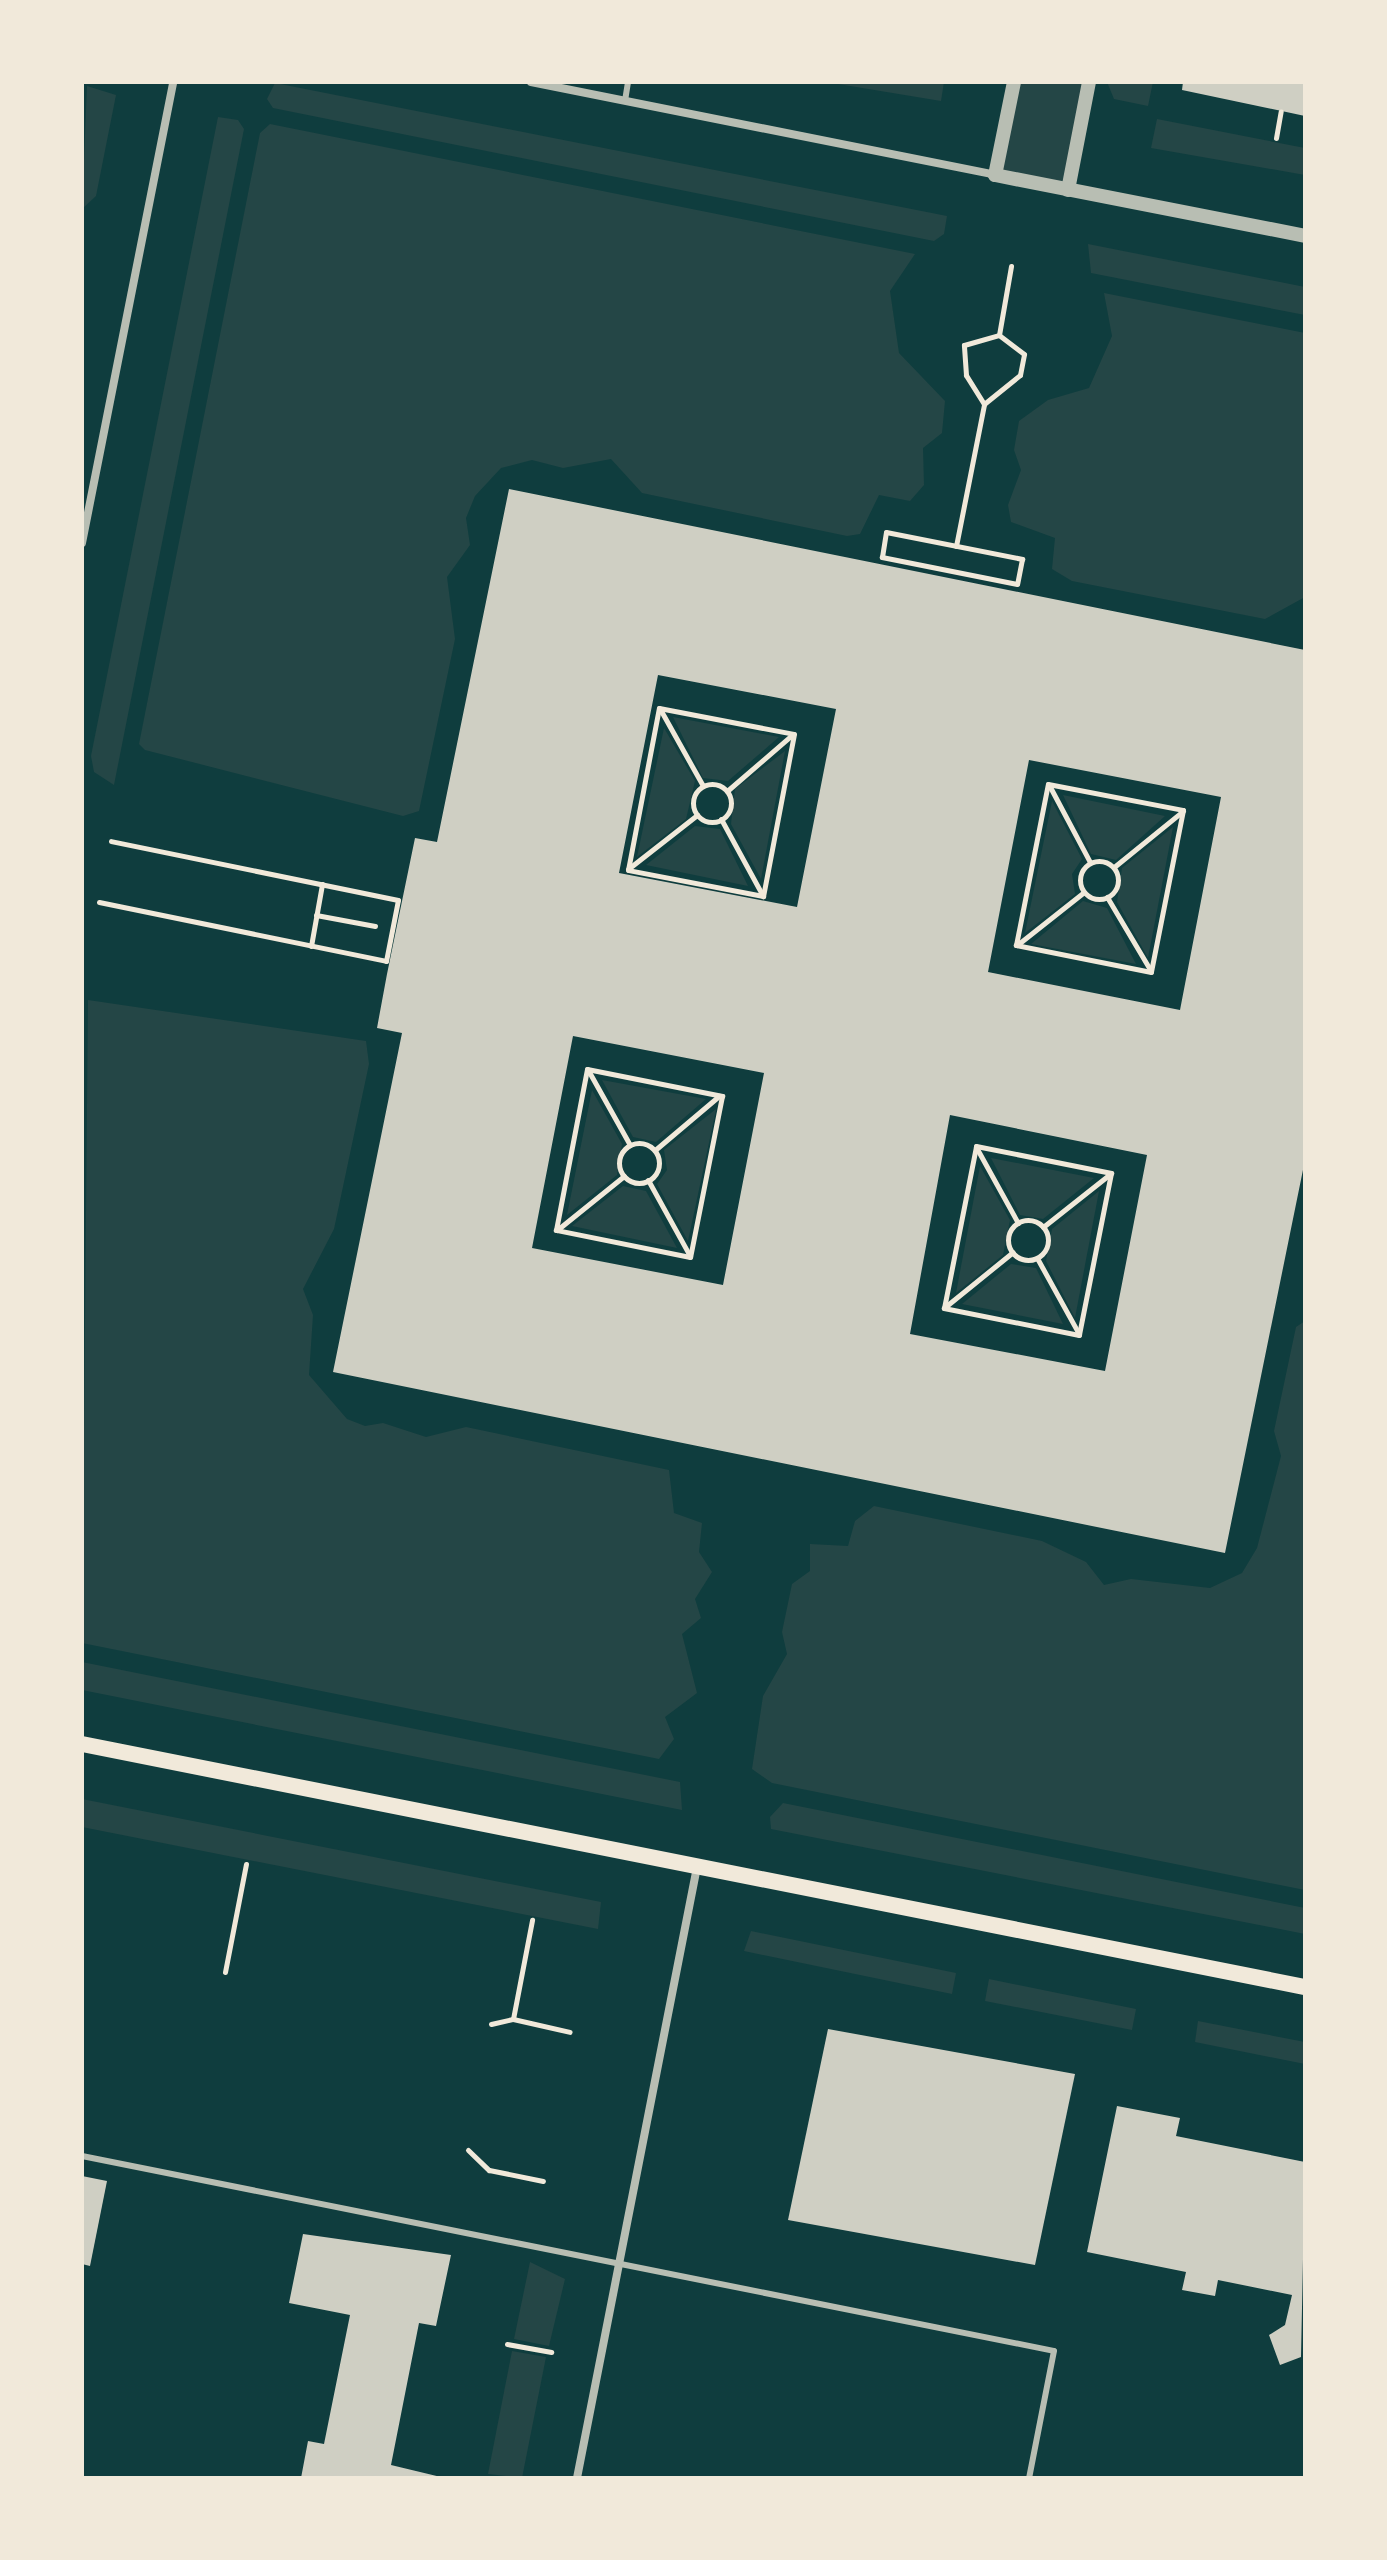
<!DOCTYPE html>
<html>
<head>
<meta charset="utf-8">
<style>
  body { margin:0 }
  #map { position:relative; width:1387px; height:2560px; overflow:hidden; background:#0f3d3e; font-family:Barlow,sans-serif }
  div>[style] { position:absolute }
  .green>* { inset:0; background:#244646 }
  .building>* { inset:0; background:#cfcfc3 }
  .path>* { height:5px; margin:-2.5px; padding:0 2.5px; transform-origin:2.5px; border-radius:2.5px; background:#f1e9da }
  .path>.ring { margin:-2.5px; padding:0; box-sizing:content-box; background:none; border:5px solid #f1e9da; border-radius:50% }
  .service>* { height:6px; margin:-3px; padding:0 3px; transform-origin:3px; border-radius:3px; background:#b8beb3 }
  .minor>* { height:8px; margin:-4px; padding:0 4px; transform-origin:4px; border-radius:4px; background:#b8beb3 }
  .tertiary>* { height:14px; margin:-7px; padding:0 7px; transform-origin:7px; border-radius:7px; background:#b8beb3 }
  .secondary>* { height:16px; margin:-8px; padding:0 8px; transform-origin:8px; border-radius:8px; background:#f1e9da }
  span { translate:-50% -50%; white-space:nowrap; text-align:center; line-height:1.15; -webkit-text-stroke:8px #f1e9da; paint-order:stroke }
  .frame { position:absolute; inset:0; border:84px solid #f1e9da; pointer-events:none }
</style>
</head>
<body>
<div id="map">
  <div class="green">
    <div style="clip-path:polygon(826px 82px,944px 82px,941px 101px)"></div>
    <div style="clip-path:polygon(1014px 82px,1089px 82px,1068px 190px,995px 175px)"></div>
    <div style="clip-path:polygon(1107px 82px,1153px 82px,1148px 106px,1114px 99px)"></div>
    <div style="clip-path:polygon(275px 83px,947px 216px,944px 234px,934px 241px,273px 108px,267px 99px)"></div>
    <div style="clip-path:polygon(87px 86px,116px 95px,96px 196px,82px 209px)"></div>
    <div style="clip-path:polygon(218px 117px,238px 120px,244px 129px,114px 785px,94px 772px,91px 756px)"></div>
    <div style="clip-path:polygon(1157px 119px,1305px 148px,1305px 175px,1151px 148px)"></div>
    <div style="clip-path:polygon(270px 124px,915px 254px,890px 291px,899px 353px,945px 401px,942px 433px,923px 448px,924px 485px,910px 501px,879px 495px,860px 534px,847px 536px,642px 493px,611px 459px,563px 468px,532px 460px,501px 468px,475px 496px,466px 518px,470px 545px,447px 577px,455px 639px,419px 811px,403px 816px,145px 750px,139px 744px,260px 133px)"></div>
    <div style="clip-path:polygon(1088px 244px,1305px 287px,1305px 315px,1091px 273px)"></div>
    <div style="clip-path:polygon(1104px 293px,1305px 333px,1305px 597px,1265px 619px,1072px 581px,1052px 569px,1055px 538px,1011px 522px,1008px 505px,1021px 470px,1014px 450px,1019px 421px,1048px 400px,1089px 388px,1112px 336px)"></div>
    <div style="clip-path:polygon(673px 717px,779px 737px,728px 781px,703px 778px)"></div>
    <div style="clip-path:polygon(664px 728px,695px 781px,686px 819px,637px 857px)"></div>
    <div style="clip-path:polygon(785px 751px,761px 879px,731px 824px,735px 789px)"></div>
    <div style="clip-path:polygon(1063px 795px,1165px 816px,1116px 860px,1091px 854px)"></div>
    <div style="clip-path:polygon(1052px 801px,1082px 859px,1072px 874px,1075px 894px,1025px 933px)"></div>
    <div style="clip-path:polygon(695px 826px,720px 829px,748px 886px,646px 865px)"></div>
    <div style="clip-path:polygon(1173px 827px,1148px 958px,1117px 902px,1122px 868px)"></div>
    <div style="clip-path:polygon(1083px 901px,1107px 908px,1136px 964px,1031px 944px)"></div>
    <div style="clip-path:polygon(88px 1000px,366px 1041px,369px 1064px,334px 1229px,303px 1289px,313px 1315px,309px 1375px,347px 1419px,365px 1426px,383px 1423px,426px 1437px,466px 1427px,669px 1470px,674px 1513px,702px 1523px,699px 1552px,712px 1572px,695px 1599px,701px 1618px,682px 1634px,697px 1693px,665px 1717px,674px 1739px,659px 1759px,82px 1643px)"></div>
    <div style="clip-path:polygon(602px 1080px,706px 1099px,656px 1142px,633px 1137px)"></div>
    <div style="clip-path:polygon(592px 1090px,622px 1144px,617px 1175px,567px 1215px)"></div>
    <div style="clip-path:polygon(716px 1109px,716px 1110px,688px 1241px,657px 1184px,667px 1170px,664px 1150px)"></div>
    <div style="clip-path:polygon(991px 1158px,1094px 1178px,1043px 1219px,1020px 1215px)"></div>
    <div style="clip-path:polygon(980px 1166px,1010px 1220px,1003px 1255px,956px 1293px)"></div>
    <div style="clip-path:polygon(623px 1186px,646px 1191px,677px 1248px,572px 1226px)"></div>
    <div style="clip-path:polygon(1099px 1191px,1075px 1318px,1046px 1261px,1052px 1229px)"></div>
    <div style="clip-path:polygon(1011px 1264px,1036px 1268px,1063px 1324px,962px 1304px)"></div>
    <div style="clip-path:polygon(1305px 1321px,1305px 1890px,772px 1783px,752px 1769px,763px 1696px,787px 1654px,782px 1632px,792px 1584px,810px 1571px,810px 1544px,848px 1546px,855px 1521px,874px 1506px,1042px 1541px,1086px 1562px,1104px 1585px,1131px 1579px,1210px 1588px,1242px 1573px,1257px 1548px,1281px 1456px,1274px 1431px,1296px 1327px)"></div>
    <div style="clip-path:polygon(82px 1662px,680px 1782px,682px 1810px,82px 1690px)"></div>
    <div style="clip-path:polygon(82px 1799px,601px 1902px,598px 1929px,82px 1827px)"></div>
    <div style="clip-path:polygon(783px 1803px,1305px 1908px,1305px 1934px,771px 1829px,770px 1817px)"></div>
    <div style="clip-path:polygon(751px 1931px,956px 1973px,952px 1994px,744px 1951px)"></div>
    <div style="clip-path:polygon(989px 1979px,1136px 2009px,1132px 2030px,985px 2001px)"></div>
    <div style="clip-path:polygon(1198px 2021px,1305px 2042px,1305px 2064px,1195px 2042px)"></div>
    <div style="clip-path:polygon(530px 2262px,565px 2279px,549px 2346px,514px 2339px)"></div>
    <div style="clip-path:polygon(512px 2351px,546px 2357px,522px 2478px,488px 2474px)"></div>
  </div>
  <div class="building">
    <div style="clip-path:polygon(1183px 82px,1305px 82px,1305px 116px,1182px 90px)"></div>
    <div style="clip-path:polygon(evenodd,509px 489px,1305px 650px,1305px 1160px,1225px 1553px,333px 1372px,402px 1033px,377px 1028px,387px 974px,415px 838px,437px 842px,509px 489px,658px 675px,836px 709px,797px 907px,619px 873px,658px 675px,509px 489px,1029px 760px,1221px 797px,1180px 1010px,988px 972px,1029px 760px,509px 489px,573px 1036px,764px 1073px,723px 1285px,532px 1248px,573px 1036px,509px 489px,950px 1115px,1147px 1155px,1105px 1371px,910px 1334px,950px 1115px)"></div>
    <div style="clip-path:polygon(828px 2029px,1075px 2074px,1035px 2265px,788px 2220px)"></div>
    <div style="clip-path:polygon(1117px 2106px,1180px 2118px,1176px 2136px,1305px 2162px,1301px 2357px,1280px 2365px,1269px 2335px,1285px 2325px,1292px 2295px,1218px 2280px,1215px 2296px,1182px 2290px,1186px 2272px,1087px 2252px)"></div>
    <div style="clip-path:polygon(82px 2176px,107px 2181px,90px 2266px,82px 2264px)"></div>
    <div style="clip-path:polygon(303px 2234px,451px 2255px,436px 2326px,419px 2323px,391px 2465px,445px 2478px,301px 2478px,308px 2441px,324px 2444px,350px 2315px,289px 2303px)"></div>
  </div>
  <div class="path">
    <div style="left:1276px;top:138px;width:27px;rotate:-80deg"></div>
    <div style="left:984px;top:404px;width:34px;rotate:-122deg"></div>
    <div style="left:966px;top:375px;width:30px;rotate:-94deg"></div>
    <div style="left:964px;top:345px;width:36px;rotate:-16deg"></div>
    <div style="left:886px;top:532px;width:139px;rotate:11.2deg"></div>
    <div style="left:1022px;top:559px;width:25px;rotate:101deg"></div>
    <div style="left:1017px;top:584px;width:138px;rotate:-168.7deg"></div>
    <div style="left:882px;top:557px;width:25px;rotate:-81deg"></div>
    <div style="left:956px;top:546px;width:145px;rotate:-78.8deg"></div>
    <div style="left:984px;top:404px;width:46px;rotate:-38.9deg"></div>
    <div style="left:1020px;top:375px;width:21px;rotate:-79deg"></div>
    <div style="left:1024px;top:354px;width:31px;rotate:-143deg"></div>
    <div style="left:999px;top:335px;width:70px;rotate:-80.1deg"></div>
    <div style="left:659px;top:708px;width:137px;rotate:10.9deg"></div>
    <div style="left:794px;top:734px;width:165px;rotate:100.8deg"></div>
    <div style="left:763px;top:896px;width:137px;rotate:-169.1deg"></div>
    <div style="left:628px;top:870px;width:165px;rotate:-79.2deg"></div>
    <div style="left:660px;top:709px;width:88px;rotate:60.8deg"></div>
    <div class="ring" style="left:693px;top:784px;width:33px;height:33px"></div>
    <div style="left:1048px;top:784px;width:137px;rotate:10.9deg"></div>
    <div style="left:1183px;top:810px;width:165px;rotate:101.2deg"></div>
    <div style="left:1151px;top:972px;width:138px;rotate:-168.7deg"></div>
    <div style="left:1016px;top:945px;width:164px;rotate:-78.8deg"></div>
    <div style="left:1049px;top:785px;width:87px;rotate:62deg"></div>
    <div style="left:727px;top:791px;width:87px;rotate:-40.8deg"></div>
    <div style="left:721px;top:819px;width:88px;rotate:61.4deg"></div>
    <div class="ring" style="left:1080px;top:861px;width:33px;height:33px"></div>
    <div style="left:1114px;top:867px;width:89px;rotate:-39.1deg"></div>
    <div style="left:628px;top:869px;width:88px;rotate:-38deg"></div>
    <div style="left:1107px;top:897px;width:86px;rotate:59.3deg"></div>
    <div style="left:99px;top:902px;width:293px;rotate:11.6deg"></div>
    <div style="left:386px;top:961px;width:62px;rotate:-78.9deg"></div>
    <div style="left:398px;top:900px;width:293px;rotate:-168.4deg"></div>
    <div style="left:316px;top:915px;width:60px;rotate:10.6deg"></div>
    <div style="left:1017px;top:945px;width:85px;rotate:-38.3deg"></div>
    <div style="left:311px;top:946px;width:63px;rotate:-79.9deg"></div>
    <div style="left:587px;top:1069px;width:138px;rotate:11.3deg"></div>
    <div style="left:722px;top:1096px;width:164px;rotate:101.2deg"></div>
    <div style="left:690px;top:1257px;width:137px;rotate:-168.6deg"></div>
    <div style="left:556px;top:1230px;width:164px;rotate:-79.1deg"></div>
    <div style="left:588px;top:1070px;width:86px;rotate:60.8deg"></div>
    <div class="ring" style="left:619px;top:1143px;width:35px;height:35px"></div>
    <div style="left:976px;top:1146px;width:138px;rotate:11.3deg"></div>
    <div style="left:1111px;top:1173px;width:165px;rotate:101.2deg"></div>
    <div style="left:1079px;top:1335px;width:138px;rotate:-168.7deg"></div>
    <div style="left:944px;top:1308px;width:165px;rotate:-78.8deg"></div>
    <div style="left:976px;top:1147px;width:87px;rotate:61.1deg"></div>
    <div style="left:655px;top:1150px;width:84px;rotate:-40.2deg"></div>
    <div style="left:648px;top:1180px;width:87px;rotate:61.1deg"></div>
    <div class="ring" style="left:1008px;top:1220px;width:35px;height:35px"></div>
    <div style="left:1043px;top:1227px;width:85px;rotate:-38.3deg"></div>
    <div style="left:557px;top:1230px;width:86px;rotate:-38.9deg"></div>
    <div style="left:1037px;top:1258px;width:87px;rotate:61.1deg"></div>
    <div style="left:945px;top:1307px;width:87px;rotate:-39deg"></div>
    <div style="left:225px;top:1972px;width:110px;rotate:-79deg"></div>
    <div style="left:513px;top:2019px;width:101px;rotate:-79.1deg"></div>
    <div style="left:491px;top:2024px;width:23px;rotate:-13deg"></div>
    <div style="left:513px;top:2019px;width:58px;rotate:12.8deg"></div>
    <div style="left:468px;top:2150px;width:29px;rotate:44deg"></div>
    <div style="left:489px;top:2170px;width:55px;rotate:11.5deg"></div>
    <div style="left:507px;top:2344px;width:45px;rotate:10.3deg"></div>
  </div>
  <div class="service">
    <div style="left:625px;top:101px;width:19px;rotate:-81deg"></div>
    <div style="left:82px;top:2156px;width:991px;rotate:11.34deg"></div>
    <div style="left:1054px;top:2351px;width:129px;rotate:101.1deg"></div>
  </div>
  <div class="minor">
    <div style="left:531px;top:82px;width:473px;rotate:11.3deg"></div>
    <div style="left:82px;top:543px;width:470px;rotate:-78.8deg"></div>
    <div style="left:577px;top:2478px;width:623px;rotate:-78.89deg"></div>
  </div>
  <div class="tertiary">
    <div style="left:1014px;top:82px;width:95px;rotate:101.5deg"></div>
    <div style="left:995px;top:175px;width:316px;rotate:11.1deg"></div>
    <div style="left:1068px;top:190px;width:110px;rotate:-79deg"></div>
  </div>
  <div class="secondary">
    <div style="left:82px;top:1744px;width:1247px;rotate:11.24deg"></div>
  </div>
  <div class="frame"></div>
</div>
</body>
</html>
